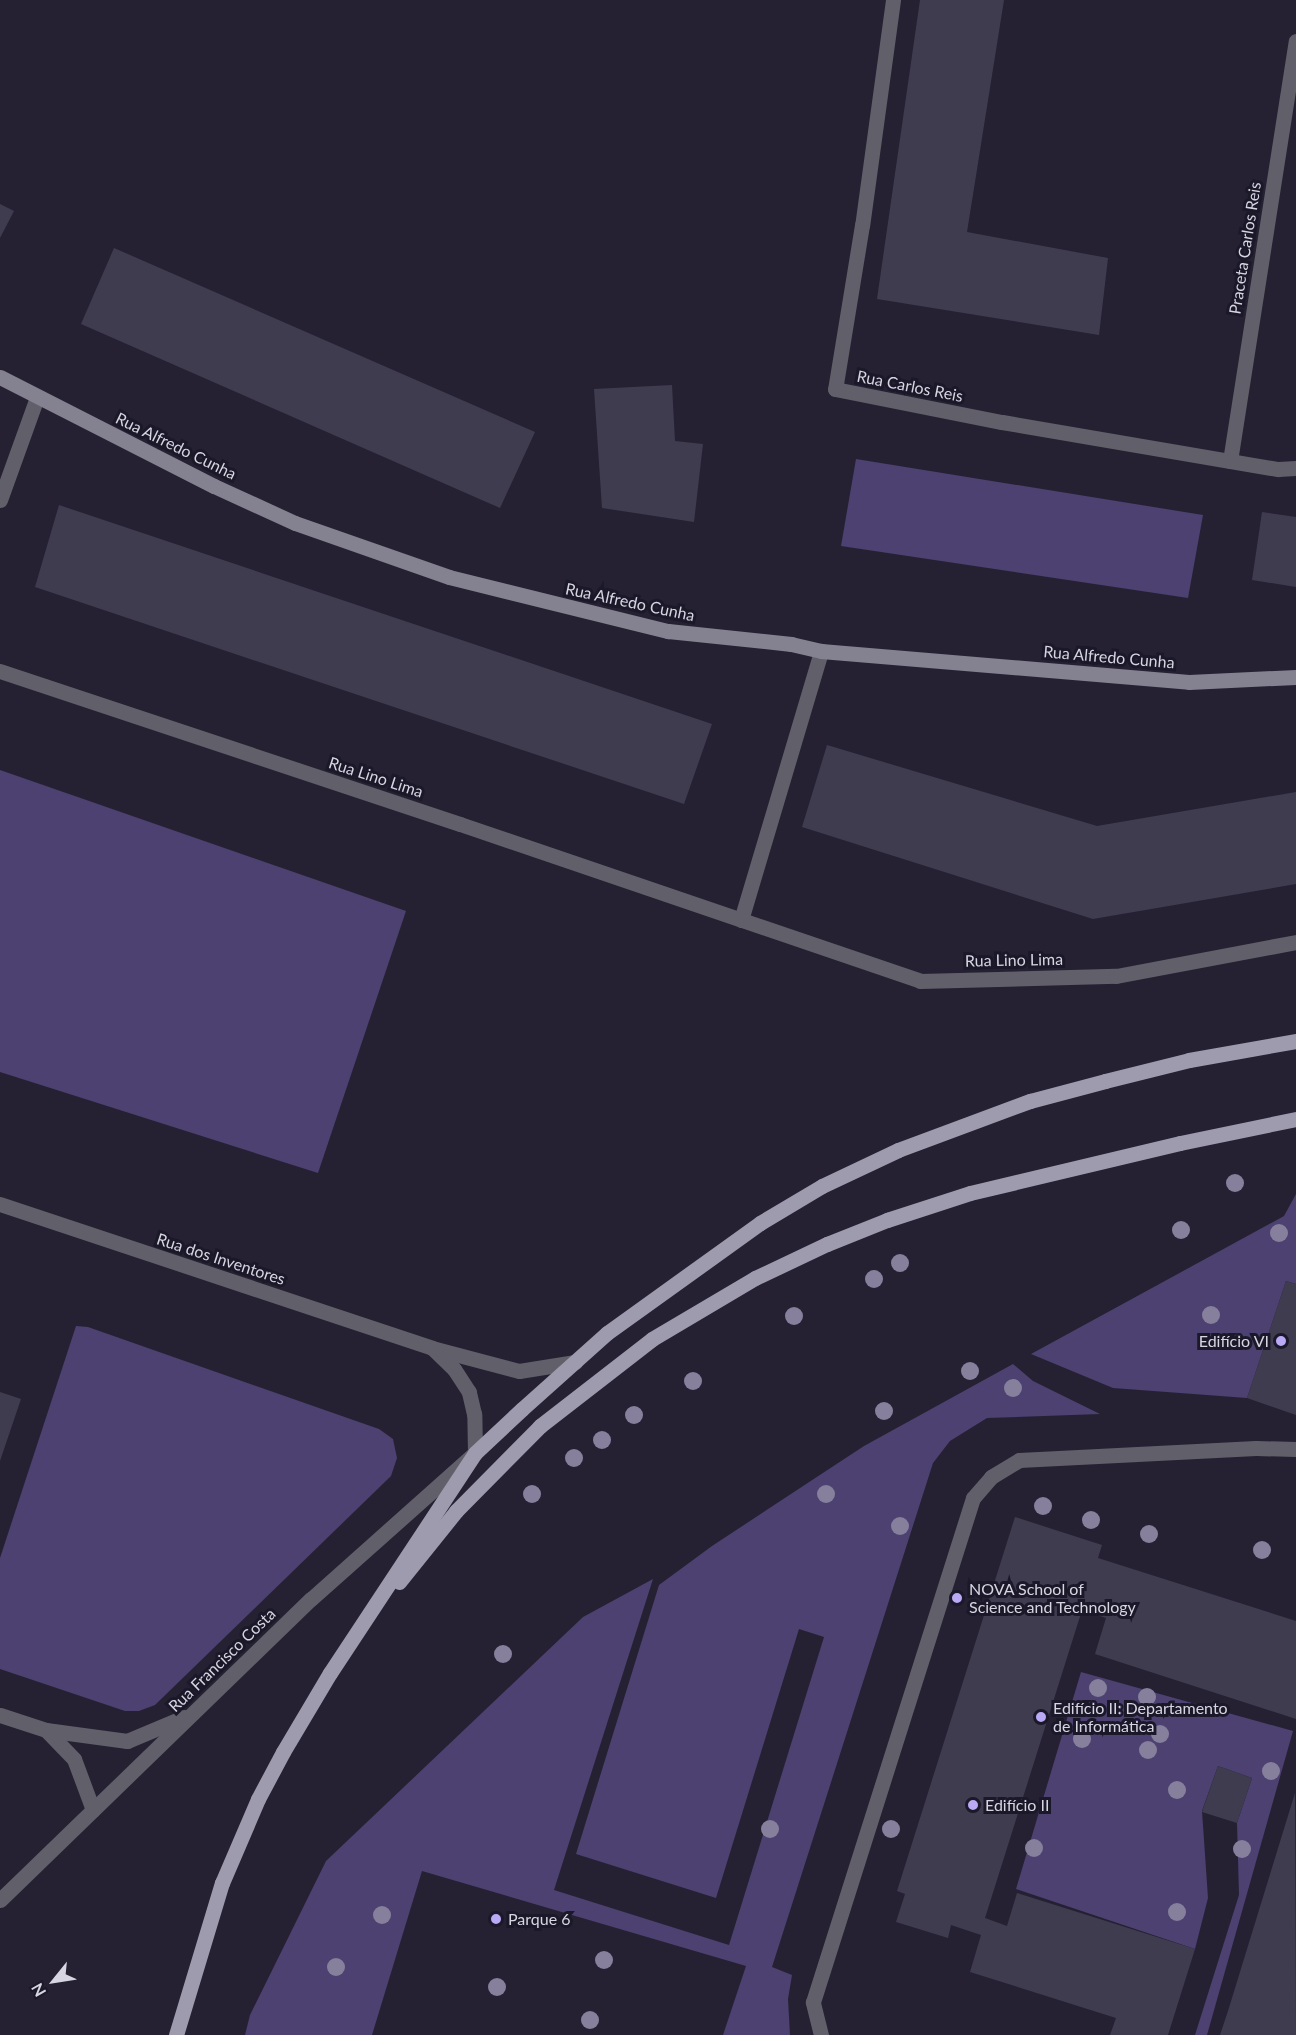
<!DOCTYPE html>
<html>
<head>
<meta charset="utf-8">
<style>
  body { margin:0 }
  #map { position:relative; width:1296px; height:2035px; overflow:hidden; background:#252133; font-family:Lato,sans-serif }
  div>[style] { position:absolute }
  .green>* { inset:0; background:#4c4170 }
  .building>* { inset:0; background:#403c50 }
  .lane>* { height:15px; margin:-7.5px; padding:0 7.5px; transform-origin:7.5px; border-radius:7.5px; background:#61606a }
  .street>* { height:15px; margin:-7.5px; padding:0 7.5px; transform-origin:7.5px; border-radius:7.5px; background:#61606a }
  .secondary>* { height:15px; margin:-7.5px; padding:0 7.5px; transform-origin:7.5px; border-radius:7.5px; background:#848191 }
  .primary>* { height:15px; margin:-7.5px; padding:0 7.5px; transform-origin:7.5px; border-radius:7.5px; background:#9f9baf }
  .trees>* { width:18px; height:18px; margin:-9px; border-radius:50%; background:#86809d }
  .dots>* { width:16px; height:16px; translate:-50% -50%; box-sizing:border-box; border:3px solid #1b1829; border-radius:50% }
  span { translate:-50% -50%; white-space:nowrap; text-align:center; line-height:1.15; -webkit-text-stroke:6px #1b1829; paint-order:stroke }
  .street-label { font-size:16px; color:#d7d5e2 }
  .poi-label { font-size:16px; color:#d7d5e2 }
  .right { translate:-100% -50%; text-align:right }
  .left { translate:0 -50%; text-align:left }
  .north { position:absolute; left:24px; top:1951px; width:60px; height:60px; -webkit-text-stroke:4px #1b1829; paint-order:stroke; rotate:240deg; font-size:16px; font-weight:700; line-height:24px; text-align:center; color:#d7d5e2 }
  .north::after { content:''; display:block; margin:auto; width:21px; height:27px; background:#d7d5e2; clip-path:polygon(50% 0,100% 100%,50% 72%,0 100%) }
</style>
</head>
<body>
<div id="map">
  <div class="green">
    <div style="clip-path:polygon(856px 459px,1203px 515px,1188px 598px,841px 546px)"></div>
    <div style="clip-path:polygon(0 770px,406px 911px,318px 1173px,0 1072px)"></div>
    <div style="clip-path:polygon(1296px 1194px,1296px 1284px,1286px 1281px,1247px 1398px,1113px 1388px,1031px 1354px,1284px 1216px)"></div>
    <div style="clip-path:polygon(76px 1326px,88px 1327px,379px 1429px,393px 1439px,397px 1458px,391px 1476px,155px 1705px,139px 1711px,125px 1711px,0 1669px,0 1558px)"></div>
    <div style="clip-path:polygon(1013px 1364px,1033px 1381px,1100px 1414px,987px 1418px,950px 1441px,933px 1463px,772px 1967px,792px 1975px,788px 1999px,790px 2035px,723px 2035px,746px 1966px,422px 1871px,372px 2035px,245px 2035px,250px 2015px,326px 1861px,583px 1617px,653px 1579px,554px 1890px,729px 1945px,824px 1637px,799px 1629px,716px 1898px,576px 1854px,659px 1585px,712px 1546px,864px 1446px)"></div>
    <div style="clip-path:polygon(1081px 1672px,1293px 1731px,1207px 2035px,1195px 2035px,1239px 1895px,1237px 1823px,1252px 1778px,1218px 1766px,1202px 1811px,1208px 1898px,1195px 1949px,1016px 1889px)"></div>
  </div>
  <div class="building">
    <div style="clip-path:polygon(920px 0,1004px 0,967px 232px,1108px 258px,1099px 335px,877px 299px)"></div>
    <div style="clip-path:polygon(0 204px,14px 211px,0 238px)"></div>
    <div style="clip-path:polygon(114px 248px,535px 432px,500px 508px,81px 324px)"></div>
    <div style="clip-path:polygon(672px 385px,675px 441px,703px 444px,694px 522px,602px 508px,594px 389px)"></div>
    <div style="clip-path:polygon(59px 505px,712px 724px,684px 804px,35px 587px)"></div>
    <div style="clip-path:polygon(1262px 512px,1296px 517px,1296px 587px,1252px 580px)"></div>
    <div style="clip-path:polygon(827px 745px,1097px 826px,1296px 792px,1296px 884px,1093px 919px,802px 827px)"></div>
    <div style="clip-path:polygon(1286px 1281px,1296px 1284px,1296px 1415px,1247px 1398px)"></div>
    <div style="clip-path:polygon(0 1392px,21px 1399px,0 1461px)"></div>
    <div style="clip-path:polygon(1015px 1517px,1102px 1545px,1098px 1558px,1296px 1621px,1296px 1719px,1095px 1654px,1106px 1618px,1082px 1610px,985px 1918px,1007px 1926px,1017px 1893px,1195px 1949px,1168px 2035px,1110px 2035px,1116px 2018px,970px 1972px,981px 1935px,951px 1925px,948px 1938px,896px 1922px,905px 1894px,897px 1891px)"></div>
    <div style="clip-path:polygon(1218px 1766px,1252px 1778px,1237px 1823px,1202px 1812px)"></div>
    <div style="clip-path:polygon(1295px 1793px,1296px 2035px,1220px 2035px,1228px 2011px)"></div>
  </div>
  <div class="lane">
    <div style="left:821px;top:2035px;width:34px;rotate:-104deg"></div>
    <div style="left:813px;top:2002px;width:529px;rotate:-72.39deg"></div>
    <div style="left:973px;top:1498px;width:28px;rotate:-49deg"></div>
    <div style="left:991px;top:1477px;width:33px;rotate:-31deg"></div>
    <div style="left:1019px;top:1460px;width:237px;rotate:-2.9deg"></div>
    <div style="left:1256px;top:1448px;width:40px;rotate:1.4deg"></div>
  </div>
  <div class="street">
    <div style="left:893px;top:0;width:227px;rotate:97.8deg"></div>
    <div style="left:862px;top:225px;width:166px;rotate:99.3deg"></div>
    <div style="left:835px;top:389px;width:170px;rotate:11.2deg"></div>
    <div style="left:1002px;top:422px;width:280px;rotate:9.7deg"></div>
    <div style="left:1278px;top:469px;width:18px;rotate:-3deg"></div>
    <div style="left:1230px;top:461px;width:425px;rotate:-81.1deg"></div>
    <div style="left:0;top:500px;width:109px;rotate:-70.2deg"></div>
    <div style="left:0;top:671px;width:485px;rotate:18.4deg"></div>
    <div style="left:460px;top:824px;width:486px;rotate:18.8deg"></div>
    <div style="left:920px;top:981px;width:196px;rotate:-1.5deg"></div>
    <div style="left:1116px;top:976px;width:183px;rotate:-10.7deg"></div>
    <div style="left:741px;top:920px;width:281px;rotate:-73.4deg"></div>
    <div style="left:0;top:1204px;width:455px;rotate:18.4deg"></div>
    <div style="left:0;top:1715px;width:48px;rotate:18.1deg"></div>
    <div style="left:93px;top:1810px;width:54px;rotate:-110.4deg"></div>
    <div style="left:74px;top:1759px;width:40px;rotate:-134deg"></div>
    <div style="left:46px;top:1730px;width:82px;rotate:7.7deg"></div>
    <div style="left:127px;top:1741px;width:62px;rotate:-22.8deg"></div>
    <div style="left:0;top:1900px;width:433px;rotate:-44.1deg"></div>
    <div style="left:311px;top:1599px;width:220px;rotate:-41.7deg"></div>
    <div style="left:475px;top:1453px;width:39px;rotate:-91deg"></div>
    <div style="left:474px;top:1414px;width:23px;rotate:-103deg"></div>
    <div style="left:469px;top:1392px;width:27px;rotate:-123deg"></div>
    <div style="left:454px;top:1369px;width:30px;rotate:-136deg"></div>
    <div style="left:432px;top:1348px;width:90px;rotate:14.8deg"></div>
    <div style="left:519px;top:1371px;width:57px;rotate:-9.1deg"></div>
  </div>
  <div class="secondary">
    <div style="left:0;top:377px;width:240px;rotate:27deg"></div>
    <div style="left:214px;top:486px;width:89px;rotate:24.6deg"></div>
    <div style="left:295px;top:523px;width:163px;rotate:19.3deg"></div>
    <div style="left:449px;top:577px;width:226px;rotate:13.9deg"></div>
    <div style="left:668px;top:631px;width:124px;rotate:6deg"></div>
    <div style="left:791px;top:644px;width:31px;rotate:13deg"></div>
    <div style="left:821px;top:651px;width:369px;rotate:4.8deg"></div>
    <div style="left:1189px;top:682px;width:107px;rotate:-2.7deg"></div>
  </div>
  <div class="primary">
    <div style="left:399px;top:1582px;width:91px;rotate:-51.2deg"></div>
    <div style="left:456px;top:1511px;width:120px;rotate:-45.3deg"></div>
    <div style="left:540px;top:1426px;width:142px;rotate:-37.8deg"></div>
    <div style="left:652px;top:1339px;width:120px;rotate:-30.6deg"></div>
    <div style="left:755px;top:1278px;width:80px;rotate:-25.3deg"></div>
    <div style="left:827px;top:1244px;width:65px;rotate:-21.8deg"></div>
    <div style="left:887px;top:1220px;width:87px;rotate:-18deg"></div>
    <div style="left:970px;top:1193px;width:216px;rotate:-13.4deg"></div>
    <div style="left:1180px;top:1143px;width:118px;rotate:-11.7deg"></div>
    <div style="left:176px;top:2035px;width:159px;rotate:-73.2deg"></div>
    <div style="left:222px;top:1883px;width:91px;rotate:-66.8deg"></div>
    <div style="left:258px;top:1799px;width:53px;rotate:-62deg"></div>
    <div style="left:283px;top:1752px;width:92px;rotate:-59.3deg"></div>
    <div style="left:330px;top:1673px;width:263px;rotate:-56.6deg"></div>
    <div style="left:475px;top:1453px;width:64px;rotate:-43.1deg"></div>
    <div style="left:522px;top:1409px;width:114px;rotate:-41.8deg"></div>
    <div style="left:607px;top:1333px;width:188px;rotate:-35.7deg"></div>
    <div style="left:760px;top:1223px;width:72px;rotate:-30.8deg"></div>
    <div style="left:822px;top:1186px;width:84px;rotate:-25.3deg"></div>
    <div style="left:898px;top:1150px;width:141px;rotate:-20.4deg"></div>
    <div style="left:1030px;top:1101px;width:78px;rotate:-14.9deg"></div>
    <div style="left:1105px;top:1081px;width:87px;rotate:-14deg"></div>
    <div style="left:1189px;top:1060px;width:109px;rotate:-10.1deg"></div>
  </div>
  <div class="trees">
    <div style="left:1235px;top:1183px"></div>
    <div style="left:1181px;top:1230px"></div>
    <div style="left:1279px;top:1233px"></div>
    <div style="left:900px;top:1263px"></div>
    <div style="left:874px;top:1279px"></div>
    <div style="left:1211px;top:1315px"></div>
    <div style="left:794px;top:1316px"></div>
    <div style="left:970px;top:1371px"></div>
    <div style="left:693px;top:1381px"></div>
    <div style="left:1013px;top:1388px"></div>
    <div style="left:884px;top:1411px"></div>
    <div style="left:634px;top:1415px"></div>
    <div style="left:602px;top:1440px"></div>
    <div style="left:574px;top:1458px"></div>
    <div style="left:532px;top:1494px"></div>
    <div style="left:826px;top:1494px"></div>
    <div style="left:1043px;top:1506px"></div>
    <div style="left:1091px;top:1520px"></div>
    <div style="left:900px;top:1526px"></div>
    <div style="left:1149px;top:1534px"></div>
    <div style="left:1262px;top:1550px"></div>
    <div style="left:503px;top:1654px"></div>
    <div style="left:1098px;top:1688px"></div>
    <div style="left:1147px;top:1697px"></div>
    <div style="left:1160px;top:1734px"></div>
    <div style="left:1082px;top:1739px"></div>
    <div style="left:1148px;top:1750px"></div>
    <div style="left:1271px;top:1771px"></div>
    <div style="left:1177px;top:1790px"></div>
    <div style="left:770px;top:1829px"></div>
    <div style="left:891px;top:1829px"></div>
    <div style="left:1034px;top:1848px"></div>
    <div style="left:1242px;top:1849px"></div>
    <div style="left:1177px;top:1912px"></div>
    <div style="left:382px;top:1915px"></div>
    <div style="left:604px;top:1960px"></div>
    <div style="left:336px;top:1967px"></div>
    <div style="left:497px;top:1987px"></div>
    <div style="left:590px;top:2020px"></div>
  </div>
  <div class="dots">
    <div style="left:1281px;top:1341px;background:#baaaf6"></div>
    <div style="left:957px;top:1598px;background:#baaaf6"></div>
    <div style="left:1041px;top:1717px;background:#baaaf6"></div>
    <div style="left:973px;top:1805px;background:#baaaf6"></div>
    <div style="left:496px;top:1919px;background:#baaaf6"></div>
  </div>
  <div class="street-label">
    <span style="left:1245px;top:248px;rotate:-81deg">Praceta Carlos Reis</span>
    <span style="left:910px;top:386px;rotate:11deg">Rua Carlos Reis</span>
    <span style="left:176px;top:446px;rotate:26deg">Rua Alfredo Cunha</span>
    <span style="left:630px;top:602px;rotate:12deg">Rua Alfredo Cunha</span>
    <span style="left:1109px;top:657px;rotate:5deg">Rua Alfredo Cunha</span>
    <span style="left:376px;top:777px;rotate:18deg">Rua Lino Lima</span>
    <span style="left:1014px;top:960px;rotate:-1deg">Rua Lino Lima</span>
    <span style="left:221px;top:1259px;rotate:18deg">Rua dos Inventores</span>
    <span style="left:222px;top:1660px;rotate:-44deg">Rua Francisco Costa</span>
  </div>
  <div class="poi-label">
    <span class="right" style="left:1269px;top:1341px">Edifício VI</span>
    <span class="left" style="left:969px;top:1598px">NOVA School of<br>Science and Technology</span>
    <span class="left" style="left:1053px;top:1717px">Edifício II: Departamento<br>de Informática</span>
    <span class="left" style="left:985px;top:1805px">Edifício II</span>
    <span class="left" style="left:508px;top:1919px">Parque 6</span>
  </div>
  <div class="north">N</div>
</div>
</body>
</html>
